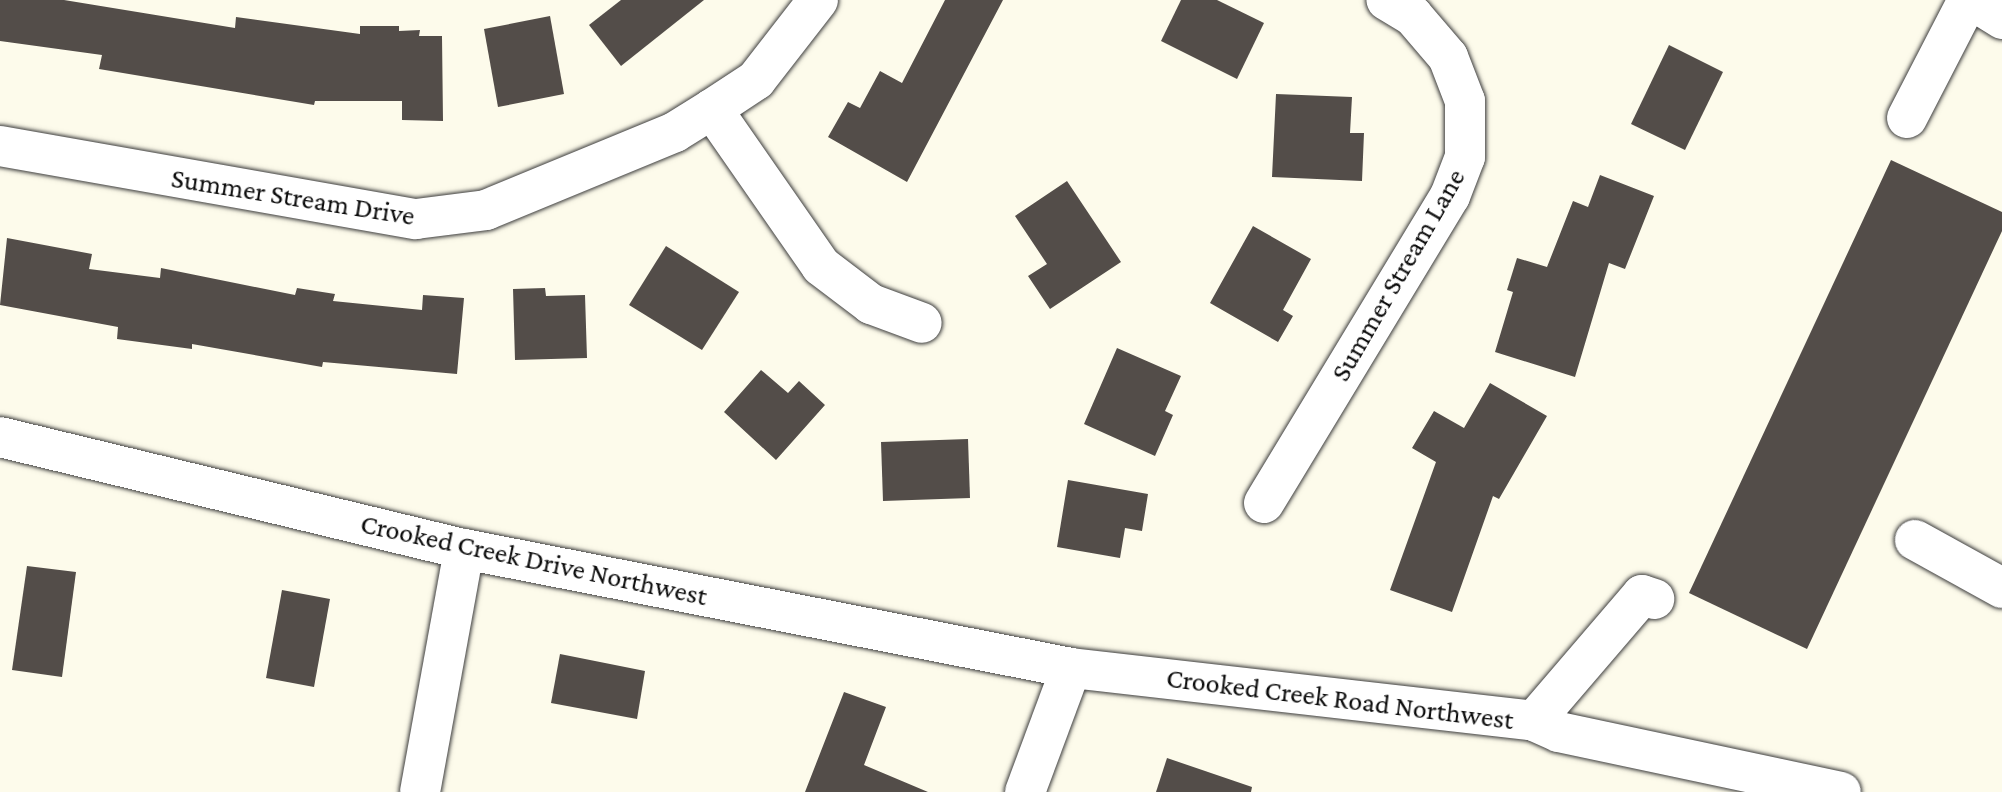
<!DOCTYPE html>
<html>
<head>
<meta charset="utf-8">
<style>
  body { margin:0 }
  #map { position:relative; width:2002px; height:792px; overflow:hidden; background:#fdfbeb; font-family:"Crimson Pro",serif }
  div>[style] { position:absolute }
  .building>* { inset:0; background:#534d49 }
  .roads { filter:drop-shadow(0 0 2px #3e3e3e) drop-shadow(0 0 2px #3e3e3e) }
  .minor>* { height:40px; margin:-20px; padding:0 20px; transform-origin:20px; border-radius:20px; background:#fff }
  span { translate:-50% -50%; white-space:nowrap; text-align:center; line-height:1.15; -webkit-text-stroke:10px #fff; paint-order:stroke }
  .street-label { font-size:28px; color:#0b0b0b }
</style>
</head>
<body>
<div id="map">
  <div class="building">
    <div style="clip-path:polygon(0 0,64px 0,235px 28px,236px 17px,360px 34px,360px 26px,399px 26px,399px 31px,420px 30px,419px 36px,442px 36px,443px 121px,402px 120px,402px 101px,315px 101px,314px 105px,99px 69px,102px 55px,0 41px)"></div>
    <div style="clip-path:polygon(621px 0,704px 0,621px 66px,589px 25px)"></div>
    <div style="clip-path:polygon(945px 0,1003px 0,907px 182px,828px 137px,848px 102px,860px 108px,880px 71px,902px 83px)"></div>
    <div style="clip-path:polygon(1181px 0,1217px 0,1264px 23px,1237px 79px,1161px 41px)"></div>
    <div style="clip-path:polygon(550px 16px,564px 94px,498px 107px,484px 29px)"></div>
    <div style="clip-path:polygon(1669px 45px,1723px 72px,1685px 150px,1631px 124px)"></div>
    <div style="clip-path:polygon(1276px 94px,1352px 97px,1350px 133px,1364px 133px,1362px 181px,1272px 177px)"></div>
    <div style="clip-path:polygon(1891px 160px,2002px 212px,2002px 231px,1807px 649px,1689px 593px)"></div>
    <div style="clip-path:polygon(1600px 175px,1654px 196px,1625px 269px,1609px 263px,1575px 377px,1495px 352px,1513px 292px,1507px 290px,1517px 258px,1547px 267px,1573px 201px,1588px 207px)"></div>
    <div style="clip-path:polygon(1067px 181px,1121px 262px,1050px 309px,1028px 276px,1047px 264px,1015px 216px)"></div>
    <div style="clip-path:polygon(1253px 226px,1311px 259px,1283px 310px,1293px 316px,1278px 342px,1210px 303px)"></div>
    <div style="clip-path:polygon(7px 238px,92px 254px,89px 269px,160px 278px,161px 268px,295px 295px,297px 288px,335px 294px,333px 301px,422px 310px,423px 295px,464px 298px,457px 374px,323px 362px,322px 367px,192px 344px,192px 349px,117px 339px,118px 327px,0 305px)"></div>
    <div style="clip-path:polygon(666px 246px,739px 292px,702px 350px,629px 305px)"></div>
    <div style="clip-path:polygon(545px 288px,546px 296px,585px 295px,587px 358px,515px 360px,513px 289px)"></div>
    <div style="clip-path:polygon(1117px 348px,1181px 376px,1165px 411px,1173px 415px,1155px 456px,1084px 424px)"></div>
    <div style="clip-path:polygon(761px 370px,788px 393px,799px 381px,825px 405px,776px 460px,724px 412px)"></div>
    <div style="clip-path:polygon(1490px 383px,1547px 416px,1499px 499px,1493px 496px,1452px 612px,1390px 590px,1436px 462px,1412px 448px,1434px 411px,1464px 428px)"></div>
    <div style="clip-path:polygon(968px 439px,970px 498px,883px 501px,881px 442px)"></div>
    <div style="clip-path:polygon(1068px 480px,1148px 494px,1142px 531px,1125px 528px,1120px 558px,1057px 547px)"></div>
    <div style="clip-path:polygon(27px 566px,76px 572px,62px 677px,12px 670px)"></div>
    <div style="clip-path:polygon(282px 590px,330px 599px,314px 687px,266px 678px)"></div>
    <div style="clip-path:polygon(560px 654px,645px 671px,637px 719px,551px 703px)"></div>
    <div style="clip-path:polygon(844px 692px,886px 707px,864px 765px,928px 792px,805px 792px)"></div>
    <div style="clip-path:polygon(1167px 758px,1252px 787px,1251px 792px,1156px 792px)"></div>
  </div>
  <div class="roads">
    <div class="minor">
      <div style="left:1972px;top:0;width:36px;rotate:32deg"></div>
      <div style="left:712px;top:109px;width:191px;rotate:55.2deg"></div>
      <div style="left:821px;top:266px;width:63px;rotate:37.2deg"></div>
      <div style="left:871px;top:304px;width:54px;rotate:20.4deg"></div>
      <div style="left:1907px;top:118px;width:133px;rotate:-62.7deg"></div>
      <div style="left:0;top:146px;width:422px;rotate:10deg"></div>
      <div style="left:416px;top:219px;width:71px;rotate:-7.3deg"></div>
      <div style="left:486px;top:210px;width:204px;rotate:-22.4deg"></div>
      <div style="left:675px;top:132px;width:44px;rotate:-31.9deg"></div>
      <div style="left:712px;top:109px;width:53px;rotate:-33.4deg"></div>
      <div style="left:756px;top:80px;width:101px;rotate:-52.2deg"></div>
      <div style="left:0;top:437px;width:477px;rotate:13.6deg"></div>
      <div style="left:464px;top:549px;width:619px;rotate:11.09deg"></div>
      <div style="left:1071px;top:668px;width:466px;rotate:6.5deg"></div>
      <div style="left:1534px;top:721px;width:27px;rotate:24deg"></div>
      <div style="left:1559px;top:732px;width:288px;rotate:12deg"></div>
      <div style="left:1264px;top:503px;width:359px;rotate:-58.8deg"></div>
      <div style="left:1450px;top:196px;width:42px;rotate:-69deg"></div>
      <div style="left:1465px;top:157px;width:56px;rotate:-90deg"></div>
      <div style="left:1465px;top:101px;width:47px;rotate:-111.1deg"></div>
      <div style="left:1448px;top:57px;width:54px;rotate:-130.5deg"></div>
      <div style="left:1413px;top:16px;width:31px;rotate:-149deg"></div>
      <div style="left:1915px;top:540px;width:99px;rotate:28.9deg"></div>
      <div style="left:1534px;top:721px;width:166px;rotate:-49.4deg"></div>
      <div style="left:1642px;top:595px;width:13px;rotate:18deg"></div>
      <div style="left:420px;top:792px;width:247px;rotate:-79.7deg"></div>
      <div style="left:1025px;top:792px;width:132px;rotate:-69.6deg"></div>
    </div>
  </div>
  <div class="street-label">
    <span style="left:293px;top:197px;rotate:9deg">Summer Stream Drive</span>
    <span style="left:1398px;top:275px;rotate:-60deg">Summer Stream Lane</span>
    <span style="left:534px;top:560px;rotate:12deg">Crooked Creek Drive Northwest</span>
    <span style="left:1340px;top:699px;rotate:7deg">Crooked Creek Road Northwest</span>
  </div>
</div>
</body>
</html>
